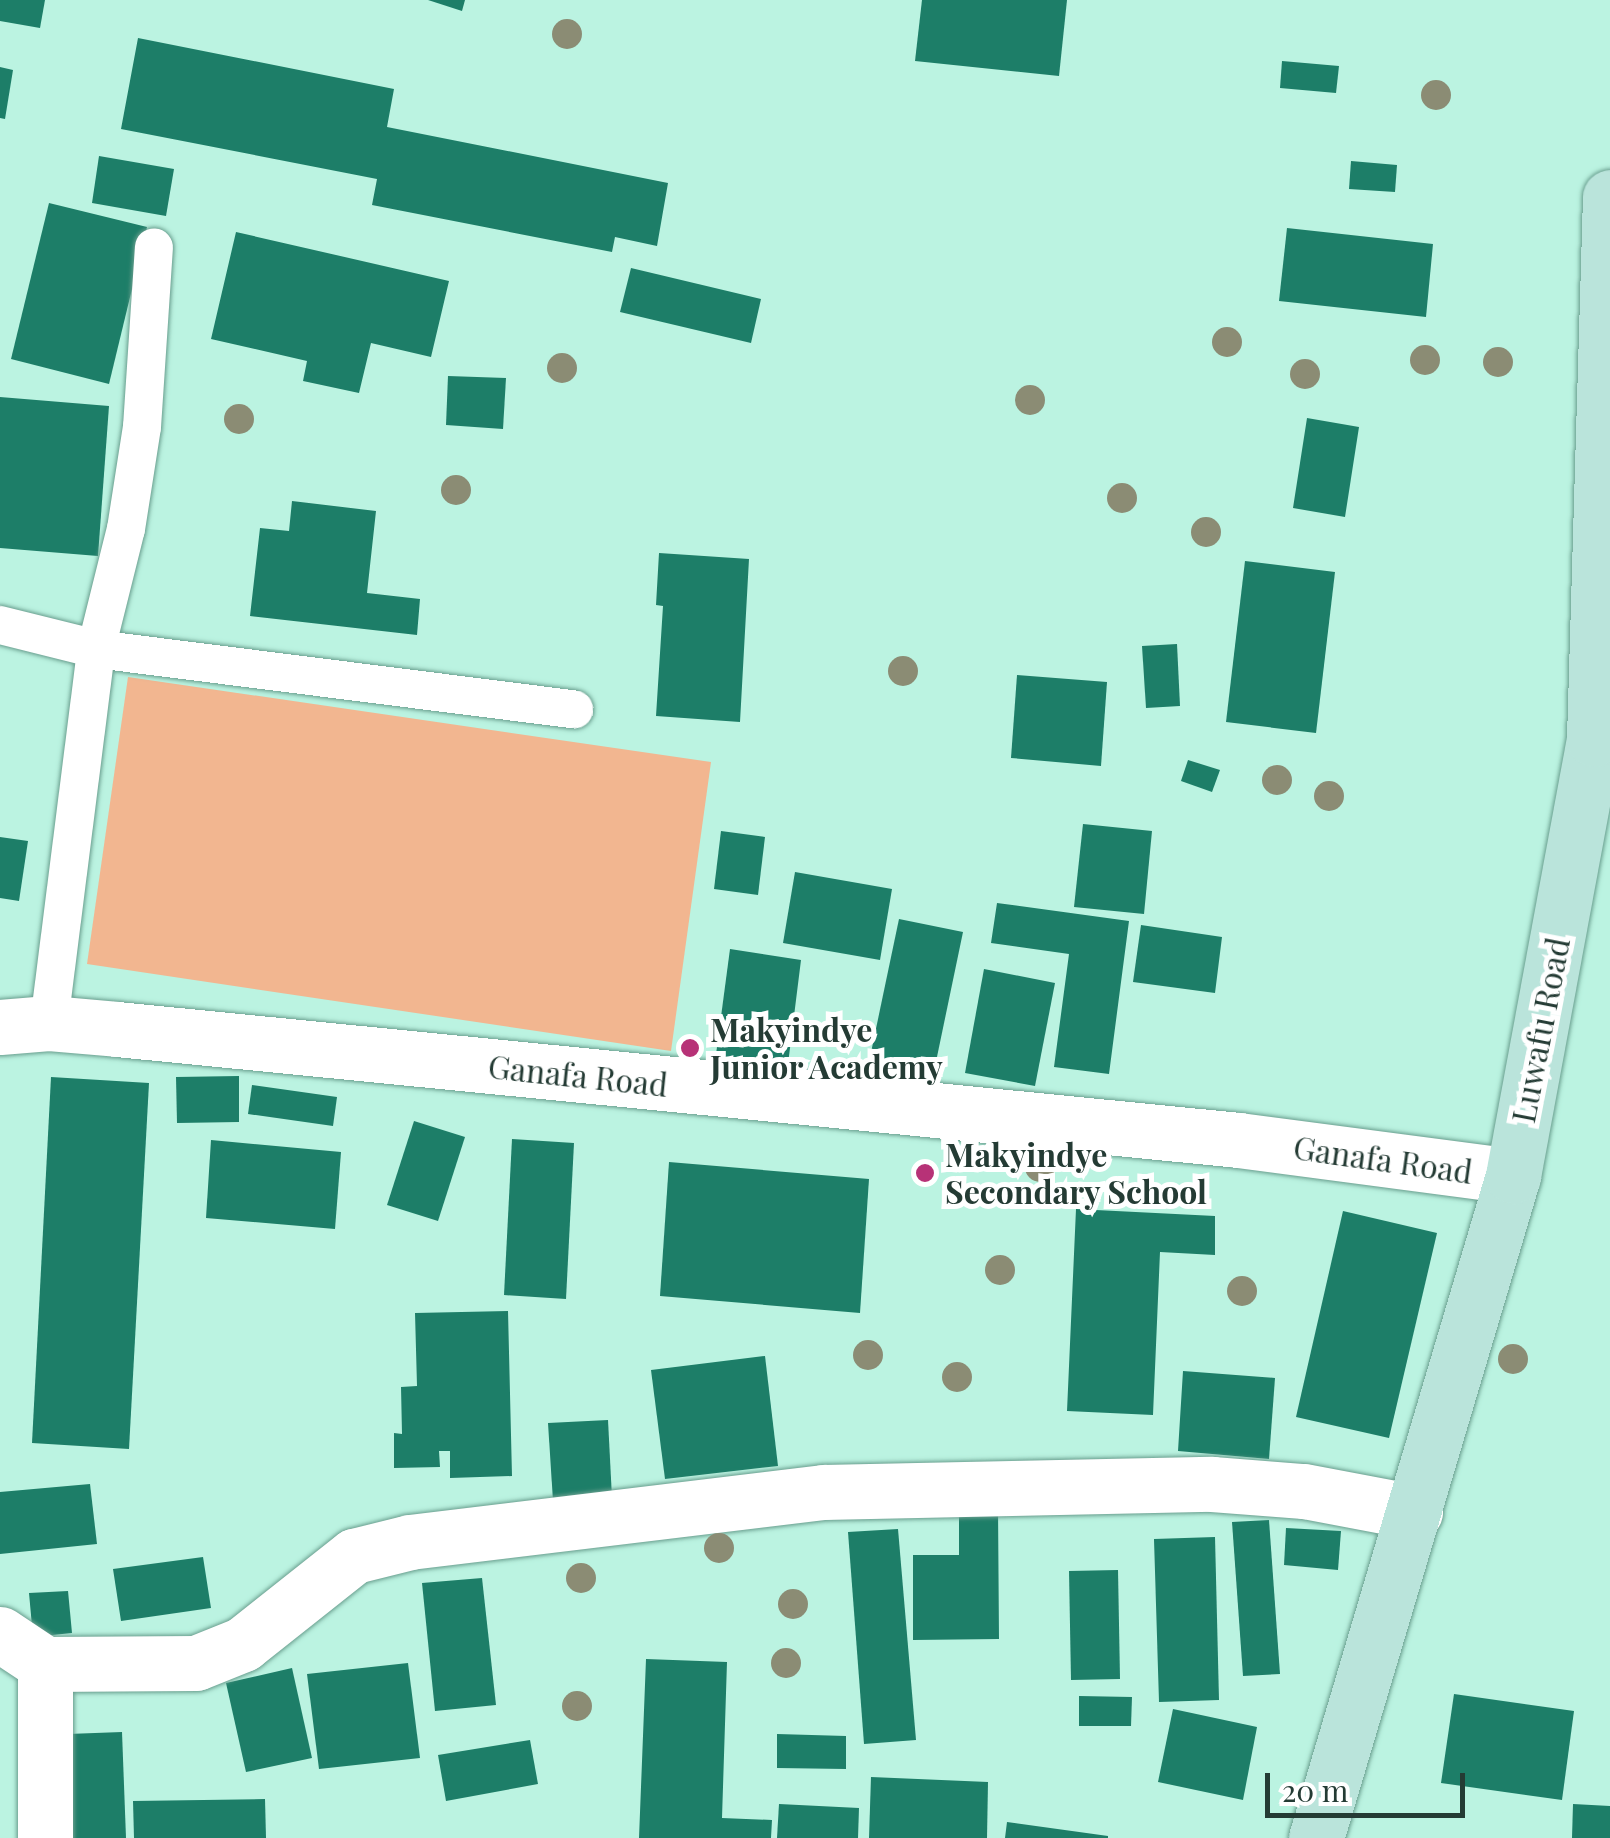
<!DOCTYPE html>
<html>
<head>
<meta charset="utf-8">
<style>
  body { margin:0 }
  #map { position:relative; width:1610px; height:1838px; overflow:hidden; background:#bbf3e1; font-family:"Playfair Display",serif }
  div>[style] { position:absolute }
  .green>* { inset:0; background:#f2b690 }
  .building>* { inset:0; background:#1d7e68 }
  .roads { filter:drop-shadow(0 0 2px #699e8e) drop-shadow(0 0 2px #699e8e) }
  .lane>* { height:38px; margin:-19px; padding:0 19px; transform-origin:19px; border-radius:19px; background:#fff }
  .street>* { height:55px; margin:-27.5px; padding:0 27.5px; transform-origin:27.5px; border-radius:27.5px; background:#fff }
  .secondary>* { height:55px; margin:-27.5px; padding:0 27.5px; transform-origin:27.5px; border-radius:27.5px; background:#bae4db }
  .trees>* { width:30px; height:30px; margin:-15px; border-radius:50%; background:#8b8c74 }
  .dots>* { width:28px; height:28px; translate:-50% -50%; box-sizing:border-box; border:5px solid #fff; border-radius:50% }
  span { translate:-50% -50%; white-space:nowrap; text-align:center; line-height:1.15; -webkit-text-stroke:10px #fff; paint-order:stroke }
  .poi-label { font-size:32px; color:#243b34; font-weight:700 }
  .left { translate:0 -50%; text-align:left }
  .street-label { font-size:32px; color:#243b34 }
  .scale { position:absolute; left:1265px; top:1773px; width:200px; height:45px; box-sizing:border-box; border:5px solid #243b34; border-top:0; padding-left:12px; font-size:30px; line-height:35px; white-space:nowrap; color:#243b34; -webkit-text-stroke:8px #fff; paint-order:stroke }
</style>
</head>
<body>
<div id="map">
  <div class="green">
    <div style="clip-path:polygon(128px 677px,711px 762px,671px 1051px,87px 964px)"></div>
  </div>
  <div class="building">
    <div style="clip-path:polygon(0 0,45px 0,40px 28px,0 21px)"></div>
    <div style="clip-path:polygon(428px 0,465px 0,462px 11px)"></div>
    <div style="clip-path:polygon(922px 0,1067px 0,1059px 76px,915px 61px)"></div>
    <div style="clip-path:polygon(138px 38px,394px 89px,387px 127px,668px 183px,657px 246px,615px 237px,612px 252px,372px 205px,377px 179px,121px 129px)"></div>
    <div style="clip-path:polygon(1282px 61px,1339px 66px,1336px 93px,1280px 88px)"></div>
    <div style="clip-path:polygon(0 67px,13px 70px,5px 119px,0 118px)"></div>
    <div style="clip-path:polygon(99px 156px,174px 169px,166px 216px,92px 203px)"></div>
    <div style="clip-path:polygon(1351px 161px,1397px 165px,1395px 192px,1349px 189px)"></div>
    <div style="clip-path:polygon(49px 203px,147px 227px,109px 384px,11px 359px)"></div>
    <div style="clip-path:polygon(1287px 228px,1433px 244px,1426px 317px,1279px 301px)"></div>
    <div style="clip-path:polygon(236px 232px,449px 281px,431px 357px,371px 343px,359px 393px,303px 381px,307px 361px,211px 339px)"></div>
    <div style="clip-path:polygon(631px 268px,761px 299px,751px 343px,620px 312px)"></div>
    <div style="clip-path:polygon(448px 376px,506px 378px,503px 429px,446px 425px)"></div>
    <div style="clip-path:polygon(0 397px,109px 406px,98px 556px,0 548px)"></div>
    <div style="clip-path:polygon(1307px 418px,1359px 427px,1345px 517px,1293px 508px)"></div>
    <div style="clip-path:polygon(292px 501px,376px 511px,367px 593px,420px 599px,417px 635px,250px 616px,260px 528px,289px 531px)"></div>
    <div style="clip-path:polygon(659px 553px,749px 559px,740px 722px,656px 716px,663px 606px,656px 605px)"></div>
    <div style="clip-path:polygon(1245px 561px,1335px 572px,1316px 733px,1226px 722px)"></div>
    <div style="clip-path:polygon(1177px 644px,1180px 706px,1146px 708px,1142px 646px)"></div>
    <div style="clip-path:polygon(1017px 675px,1107px 682px,1101px 766px,1011px 758px)"></div>
    <div style="clip-path:polygon(1188px 760px,1220px 770px,1212px 792px,1181px 781px)"></div>
    <div style="clip-path:polygon(1083px 824px,1152px 831px,1144px 914px,1074px 907px)"></div>
    <div style="clip-path:polygon(721px 831px,765px 837px,758px 895px,714px 889px)"></div>
    <div style="clip-path:polygon(0 837px,28px 841px,19px 901px,0 898px)"></div>
    <div style="clip-path:polygon(795px 872px,892px 889px,880px 960px,783px 943px)"></div>
    <div style="clip-path:polygon(997px 903px,1129px 921px,1109px 1074px,1054px 1067px,1069px 954px,991px 943px)"></div>
    <div style="clip-path:polygon(899px 919px,963px 932px,933px 1076px,869px 1062px)"></div>
    <div style="clip-path:polygon(1141px 925px,1222px 937px,1215px 993px,1133px 982px)"></div>
    <div style="clip-path:polygon(730px 949px,801px 960px,787px 1072px,715px 1062px)"></div>
    <div style="clip-path:polygon(984px 969px,1055px 983px,1035px 1086px,965px 1073px)"></div>
    <div style="clip-path:polygon(239px 1076px,239px 1122px,177px 1123px,176px 1077px)"></div>
    <div style="clip-path:polygon(51px 1077px,149px 1083px,129px 1449px,32px 1443px)"></div>
    <div style="clip-path:polygon(252px 1085px,337px 1097px,333px 1126px,248px 1114px)"></div>
    <div style="clip-path:polygon(414px 1121px,465px 1137px,438px 1221px,387px 1205px)"></div>
    <div style="clip-path:polygon(512px 1139px,574px 1143px,566px 1299px,504px 1295px)"></div>
    <div style="clip-path:polygon(211px 1140px,341px 1152px,335px 1229px,206px 1218px)"></div>
    <div style="clip-path:polygon(669px 1162px,869px 1179px,860px 1313px,660px 1296px)"></div>
    <div style="clip-path:polygon(1076px 1209px,1215px 1216px,1215px 1255px,1160px 1252px,1153px 1415px,1067px 1411px)"></div>
    <div style="clip-path:polygon(1343px 1211px,1437px 1233px,1389px 1438px,1296px 1417px)"></div>
    <div style="clip-path:polygon(508px 1311px,512px 1476px,450px 1478px,450px 1451px,439px 1451px,440px 1467px,394px 1468px,394px 1433px,402px 1434px,401px 1387px,417px 1386px,415px 1313px)"></div>
    <div style="clip-path:polygon(765px 1356px,778px 1466px,665px 1479px,651px 1370px)"></div>
    <div style="clip-path:polygon(1183px 1371px,1275px 1378px,1269px 1459px,1178px 1451px)"></div>
    <div style="clip-path:polygon(608px 1420px,612px 1498px,553px 1501px,548px 1423px)"></div>
    <div style="clip-path:polygon(90px 1484px,97px 1544px,0 1554px,0 1492px)"></div>
    <div style="clip-path:polygon(959px 1506px,998px 1506px,999px 1639px,913px 1640px,913px 1555px,959px 1555px)"></div>
    <div style="clip-path:polygon(1269px 1520px,1280px 1674px,1243px 1676px,1232px 1522px)"></div>
    <div style="clip-path:polygon(1286px 1528px,1341px 1531px,1338px 1570px,1284px 1565px)"></div>
    <div style="clip-path:polygon(898px 1529px,916px 1740px,864px 1744px,848px 1532px)"></div>
    <div style="clip-path:polygon(1215px 1537px,1219px 1700px,1159px 1702px,1154px 1539px)"></div>
    <div style="clip-path:polygon(203px 1557px,211px 1608px,121px 1621px,113px 1569px)"></div>
    <div style="clip-path:polygon(1118px 1570px,1120px 1679px,1071px 1680px,1069px 1571px)"></div>
    <div style="clip-path:polygon(482px 1578px,496px 1705px,435px 1711px,422px 1583px)"></div>
    <div style="clip-path:polygon(68px 1591px,72px 1633px,33px 1637px,29px 1593px)"></div>
    <div style="clip-path:polygon(646px 1659px,727px 1662px,722px 1818px,772px 1820px,771px 1838px,639px 1838px)"></div>
    <div style="clip-path:polygon(408px 1663px,420px 1758px,319px 1769px,307px 1674px)"></div>
    <div style="clip-path:polygon(292px 1668px,312px 1758px,246px 1772px,226px 1683px)"></div>
    <div style="clip-path:polygon(1454px 1694px,1574px 1711px,1562px 1800px,1441px 1783px)"></div>
    <div style="clip-path:polygon(1079px 1696px,1132px 1697px,1131px 1726px,1079px 1726px)"></div>
    <div style="clip-path:polygon(1173px 1709px,1257px 1727px,1243px 1800px,1158px 1782px)"></div>
    <div style="clip-path:polygon(122px 1732px,126px 1838px,72px 1838px,68px 1734px)"></div>
    <div style="clip-path:polygon(777px 1734px,846px 1736px,846px 1769px,777px 1768px)"></div>
    <div style="clip-path:polygon(530px 1740px,538px 1784px,446px 1801px,438px 1755px)"></div>
    <div style="clip-path:polygon(871px 1777px,988px 1782px,987px 1838px,869px 1838px)"></div>
    <div style="clip-path:polygon(265px 1799px,266px 1838px,134px 1838px,133px 1801px)"></div>
    <div style="clip-path:polygon(779px 1804px,859px 1808px,858px 1838px,777px 1838px)"></div>
    <div style="clip-path:polygon(1573px 1804px,1610px 1806px,1610px 1838px,1572px 1838px)"></div>
    <div style="clip-path:polygon(1007px 1822px,1108px 1836px,1108px 1838px,1005px 1838px)"></div>
  </div>
  <div class="roads">
    <div class="lane">
      <div style="left:0;top:625px;width:99px;rotate:14deg"></div>
      <div style="left:96px;top:649px;width:482px;rotate:7.2deg"></div>
      <div style="left:49px;top:1023px;width:377px;rotate:-82.8deg"></div>
      <div style="left:96px;top:649px;width:124px;rotate:-76deg"></div>
      <div style="left:126px;top:529px;width:103px;rotate:-81.1deg"></div>
      <div style="left:142px;top:427px;width:180px;rotate:-86.2deg"></div>
    </div>
    <div class="street">
      <div style="left:0;top:1027px;width:49px;rotate:-4.7deg"></div>
      <div style="left:49px;top:1023px;width:68px;rotate:5deg"></div>
      <div style="left:117px;top:1029px;width:1127px;rotate:5.65deg"></div>
      <div style="left:1239px;top:1140px;width:276px;rotate:7.5deg"></div>
      <div style="left:0;top:1634px;width:54px;rotate:33.7deg"></div>
      <div style="left:45px;top:1664px;width:151px;rotate:-0.4deg"></div>
      <div style="left:196px;top:1663px;width:51px;rotate:-22deg"></div>
      <div style="left:243px;top:1644px;width:142px;rotate:-38.4deg"></div>
      <div style="left:354px;top:1556px;width:58px;rotate:-14deg"></div>
      <div style="left:410px;top:1542px;width:416px;rotate:-6.9deg"></div>
      <div style="left:823px;top:1492px;width:389px;rotate:-1.2deg"></div>
      <div style="left:1212px;top:1484px;width:92px;rotate:4.4deg"></div>
      <div style="left:1304px;top:1491px;width:113px;rotate:10.7deg"></div>
      <div style="left:45px;top:1664px;width:174px;rotate:90deg"></div>
    </div>
    <div class="secondary">
      <div style="left:1316px;top:1838px;width:691px;rotate:-73.43deg"></div>
      <div style="left:1513px;top:1176px;width:444px;rotate:-79.5deg"></div>
      <div style="left:1594px;top:739px;width:542px;rotate:-88.31deg"></div>
    </div>
  </div>
  <div class="trees">
    <div style="left:567px;top:34px"></div>
    <div style="left:1436px;top:95px"></div>
    <div style="left:1227px;top:342px"></div>
    <div style="left:1425px;top:360px"></div>
    <div style="left:1498px;top:362px"></div>
    <div style="left:562px;top:368px"></div>
    <div style="left:1305px;top:374px"></div>
    <div style="left:1030px;top:400px"></div>
    <div style="left:239px;top:419px"></div>
    <div style="left:456px;top:490px"></div>
    <div style="left:1122px;top:498px"></div>
    <div style="left:1206px;top:532px"></div>
    <div style="left:903px;top:671px"></div>
    <div style="left:1277px;top:780px"></div>
    <div style="left:1329px;top:796px"></div>
    <div style="left:1040px;top:1167px"></div>
    <div style="left:1000px;top:1270px"></div>
    <div style="left:1242px;top:1291px"></div>
    <div style="left:868px;top:1355px"></div>
    <div style="left:1513px;top:1359px"></div>
    <div style="left:957px;top:1377px"></div>
    <div style="left:719px;top:1548px"></div>
    <div style="left:581px;top:1578px"></div>
    <div style="left:793px;top:1604px"></div>
    <div style="left:786px;top:1663px"></div>
    <div style="left:577px;top:1706px"></div>
  </div>
  <div class="dots">
    <div style="left:690px;top:1048px;background:#b73277"></div>
    <div style="left:925px;top:1173px;background:#b73277"></div>
  </div>
  <div class="poi-label">
    <span class="left" style="left:710px;top:1048px">Makyindye<br>Junior Academy</span>
    <span class="left" style="left:945px;top:1173px">Makyindye<br>Secondary School</span>
  </div>
  <div class="street-label">
    <span style="left:1540px;top:1030px;rotate:-79deg">Luwafu Road</span>
    <span style="left:578px;top:1075px;rotate:6deg">Ganafa Road</span>
    <span style="left:1383px;top:1159px;rotate:8deg">Ganafa Road</span>
  </div>
  <div class="scale">20 m</div>
</div>
</body>
</html>
